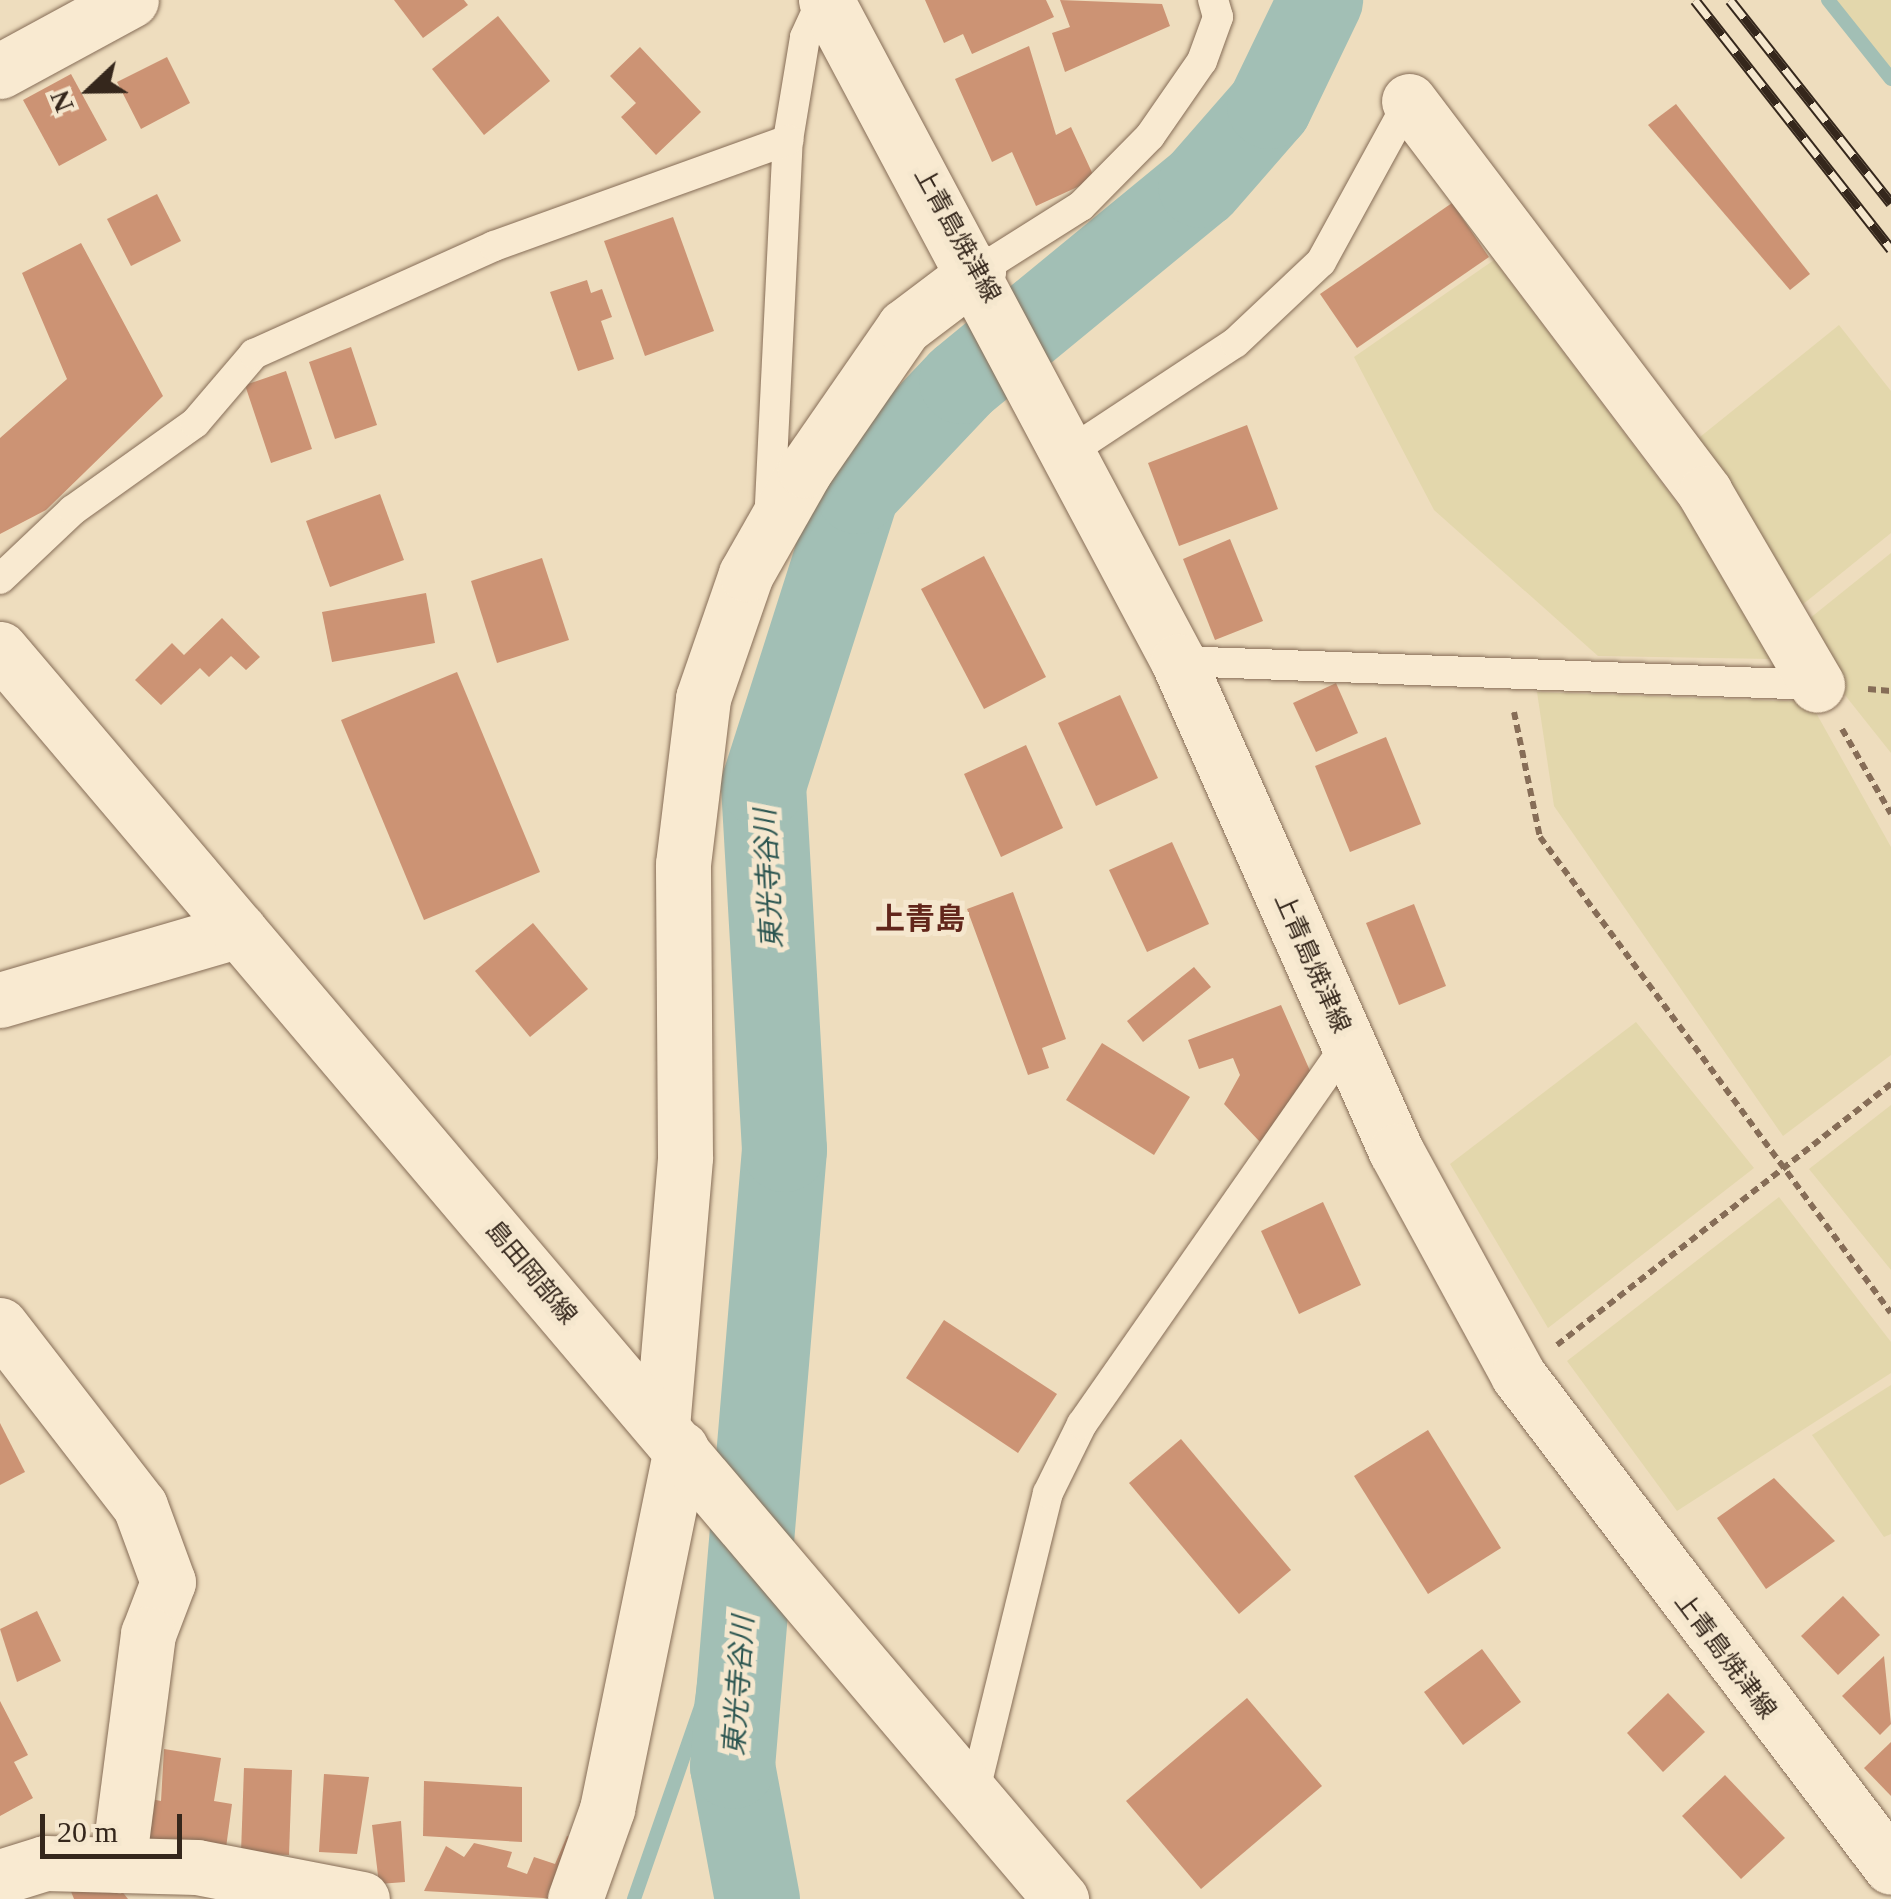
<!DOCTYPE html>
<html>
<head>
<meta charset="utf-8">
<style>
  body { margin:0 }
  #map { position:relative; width:1891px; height:1899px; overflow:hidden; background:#eeddbe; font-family:"Times New Roman","Noto Sans JP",serif }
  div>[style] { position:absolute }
  .farmland>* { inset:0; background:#e3d7ac }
  .stream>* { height:14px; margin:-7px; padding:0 7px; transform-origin:7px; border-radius:7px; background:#a2bfb5 }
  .river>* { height:85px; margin:-42.5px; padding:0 42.5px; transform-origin:42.5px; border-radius:42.5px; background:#a2bfb5 }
  .building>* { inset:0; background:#cc9374 }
  .path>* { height:6px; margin-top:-3px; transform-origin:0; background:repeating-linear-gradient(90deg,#866d57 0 8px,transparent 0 13px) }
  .roads { filter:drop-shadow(0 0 2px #866d57) drop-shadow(0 0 2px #866d57) }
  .lane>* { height:30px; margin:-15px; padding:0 15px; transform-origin:15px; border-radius:15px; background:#f9ead1 }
  .street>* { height:55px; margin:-27.5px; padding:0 27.5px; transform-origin:27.5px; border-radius:27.5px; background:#f9ead1 }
  .secondary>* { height:55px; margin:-27.5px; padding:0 27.5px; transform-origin:27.5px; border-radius:27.5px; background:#f9ead1 }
  .rail>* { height:11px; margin-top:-5.5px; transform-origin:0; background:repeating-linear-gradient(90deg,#f5e7ce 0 22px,#35271c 0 44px); box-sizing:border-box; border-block:2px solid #35271c }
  span { translate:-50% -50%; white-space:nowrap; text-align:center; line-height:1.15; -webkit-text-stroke:10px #f5e7ce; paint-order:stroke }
  .street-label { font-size:25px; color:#35271c }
  .water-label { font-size:28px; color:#2b5550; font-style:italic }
  .quarter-label { font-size:30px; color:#62261b; font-weight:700 }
  .north { position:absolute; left:40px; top:40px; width:100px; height:100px; -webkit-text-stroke:8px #f5e7ce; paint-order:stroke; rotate:248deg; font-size:28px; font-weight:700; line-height:40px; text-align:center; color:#35271c }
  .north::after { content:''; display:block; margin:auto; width:35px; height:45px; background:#35271c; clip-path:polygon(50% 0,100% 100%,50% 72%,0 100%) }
  .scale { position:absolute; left:40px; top:1814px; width:142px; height:45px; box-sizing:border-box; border:5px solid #35271c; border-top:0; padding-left:12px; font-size:30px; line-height:35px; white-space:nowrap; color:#35271c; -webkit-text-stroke:8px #f5e7ce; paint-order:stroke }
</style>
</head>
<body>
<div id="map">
  <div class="farmland">
    <div style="clip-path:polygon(1835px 0,1891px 0,1891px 72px)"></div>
    <div style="clip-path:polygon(1494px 260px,1716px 555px,1771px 659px,1598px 656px,1434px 510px,1354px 357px)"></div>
    <div style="clip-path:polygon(1839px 325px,1891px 391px,1891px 533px,1786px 618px,1664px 466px)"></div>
    <div style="clip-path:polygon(1891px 553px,1891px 753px,1794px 631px)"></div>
    <div style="clip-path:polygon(1537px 692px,1810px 702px,1891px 847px,1891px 1055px,1783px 1136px,1554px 806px)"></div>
    <div style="clip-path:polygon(1636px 1022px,1754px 1168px,1548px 1328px,1450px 1164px)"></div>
    <div style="clip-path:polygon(1891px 1105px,1891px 1270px,1809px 1169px)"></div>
    <div style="clip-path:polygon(1779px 1197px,1891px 1342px,1891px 1373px,1677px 1511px,1567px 1361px)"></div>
    <div style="clip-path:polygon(1891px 1385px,1891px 1534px,1884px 1537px,1812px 1435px)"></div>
  </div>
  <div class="stream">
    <div style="left:1828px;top:0;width:101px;rotate:51.4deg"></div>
    <div style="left:730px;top:1492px;width:35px;rotate:-37deg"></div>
    <div style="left:634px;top:1899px;width:203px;rotate:-70.8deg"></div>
    <div style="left:701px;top:1707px;width:181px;rotate:-82.4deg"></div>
  </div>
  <div class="river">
    <div style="left:757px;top:1899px;width:135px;rotate:-100.6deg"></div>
    <div style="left:732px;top:1766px;width:619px;rotate:-85.18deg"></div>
    <div style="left:784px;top:1149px;width:365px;rotate:-93.3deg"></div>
    <div style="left:763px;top:785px;width:309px;rotate:-72.3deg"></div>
    <div style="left:857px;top:491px;width:151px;rotate:-46.6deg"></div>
    <div style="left:961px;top:381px;width:309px;rotate:-39.4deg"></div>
    <div style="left:1200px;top:185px;width:105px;rotate:-48.9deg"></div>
    <div style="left:1269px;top:106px;width:118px;rotate:-64.3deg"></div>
  </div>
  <div class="building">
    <div style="clip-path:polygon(394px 0,464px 0,468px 5px,423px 38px)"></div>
    <div style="clip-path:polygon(925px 0,1046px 0,1054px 17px,972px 54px,963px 34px,944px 43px)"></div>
    <div style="clip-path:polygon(1060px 0,1162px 4px,1170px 26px,1065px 72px,1052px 33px,1070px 27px)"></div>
    <div style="clip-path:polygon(498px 16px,550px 81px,484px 135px,432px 69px)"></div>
    <div style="clip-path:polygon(1029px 46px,1056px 135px,1071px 127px,1095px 179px,1036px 206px,1012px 152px,992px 162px,955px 79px)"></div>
    <div style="clip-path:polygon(640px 47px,701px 112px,656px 155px,621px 117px,636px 103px,610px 76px)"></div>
    <div style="clip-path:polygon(167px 57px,190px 103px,141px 129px,117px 82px)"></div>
    <div style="clip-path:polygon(71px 74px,107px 140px,59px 166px,23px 100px)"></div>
    <div style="clip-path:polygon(1676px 104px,1810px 274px,1790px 290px,1648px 125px)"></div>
    <div style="clip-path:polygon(157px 194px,181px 241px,131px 266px,107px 219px)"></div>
    <div style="clip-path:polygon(1452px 203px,1489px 257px,1357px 348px,1320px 294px)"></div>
    <div style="clip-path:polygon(673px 217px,714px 331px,645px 356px,604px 241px)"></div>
    <div style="clip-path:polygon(81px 243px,163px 396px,46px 510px,0 534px,0 438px,67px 379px,22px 273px)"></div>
    <div style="clip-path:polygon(587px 280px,591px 293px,602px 289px,612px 317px,601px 321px,614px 359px,578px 371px,550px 292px)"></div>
    <div style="clip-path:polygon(351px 347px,377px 425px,335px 439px,309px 362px)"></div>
    <div style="clip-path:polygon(286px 371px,312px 449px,271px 463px,245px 385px)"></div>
    <div style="clip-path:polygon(1247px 425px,1278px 509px,1179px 546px,1148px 463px)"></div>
    <div style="clip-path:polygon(380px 494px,404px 560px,330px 587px,306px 521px)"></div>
    <div style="clip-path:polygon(1230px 539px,1263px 621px,1215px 640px,1183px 559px)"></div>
    <div style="clip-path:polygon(984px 556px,1046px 677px,984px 709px,921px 589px)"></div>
    <div style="clip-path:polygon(542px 558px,569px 640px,497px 663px,471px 581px)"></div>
    <div style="clip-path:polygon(426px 593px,435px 643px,332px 662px,322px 612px)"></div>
    <div style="clip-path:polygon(222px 618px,260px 657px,246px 670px,231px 656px,209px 677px,200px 668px,161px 705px,135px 680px,172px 643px,184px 655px)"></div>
    <div style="clip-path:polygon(457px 672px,540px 872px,424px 920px,341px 720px)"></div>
    <div style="clip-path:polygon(1336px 683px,1358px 733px,1316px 752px,1293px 703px)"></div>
    <div style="clip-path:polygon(1120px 695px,1158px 778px,1096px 806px,1058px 723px)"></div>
    <div style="clip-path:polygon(1386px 737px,1421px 824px,1350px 852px,1315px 766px)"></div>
    <div style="clip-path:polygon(1026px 745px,1063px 828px,1001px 857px,964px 774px)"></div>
    <div style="clip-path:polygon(1172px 842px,1209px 924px,1147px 952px,1109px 870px)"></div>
    <div style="clip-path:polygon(1013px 892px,1066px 1039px,1042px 1048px,1049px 1068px,1028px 1075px,967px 909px)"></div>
    <div style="clip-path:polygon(1414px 904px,1446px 986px,1399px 1005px,1366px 923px)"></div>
    <div style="clip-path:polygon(533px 923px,588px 989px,530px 1037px,475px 971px)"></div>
    <div style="clip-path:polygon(1194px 967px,1211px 987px,1143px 1042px,1127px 1021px)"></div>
    <div style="clip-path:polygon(1281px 1005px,1311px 1073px,1260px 1142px,1224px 1104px,1240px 1075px,1233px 1058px,1199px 1069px,1188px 1040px)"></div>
    <div style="clip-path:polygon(1102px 1043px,1190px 1097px,1154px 1155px,1066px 1100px)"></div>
    <div style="clip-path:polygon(1323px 1202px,1361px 1285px,1299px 1314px,1261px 1231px)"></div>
    <div style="clip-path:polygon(944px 1320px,1057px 1394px,1018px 1453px,906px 1378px)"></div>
    <div style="clip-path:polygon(0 1423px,25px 1472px,0 1485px)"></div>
    <div style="clip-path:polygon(1428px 1430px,1501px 1548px,1428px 1594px,1354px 1476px)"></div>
    <div style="clip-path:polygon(1181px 1439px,1291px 1570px,1239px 1614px,1129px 1483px)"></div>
    <div style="clip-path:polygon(1774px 1478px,1835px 1541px,1766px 1589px,1717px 1518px)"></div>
    <div style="clip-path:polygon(1843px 1596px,1880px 1635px,1838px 1675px,1801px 1636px)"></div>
    <div style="clip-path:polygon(37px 1611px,61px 1661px,17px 1682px,0 1629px)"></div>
    <div style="clip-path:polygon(1482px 1649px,1521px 1702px,1463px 1745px,1424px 1692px)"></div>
    <div style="clip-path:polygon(1884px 1656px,1891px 1724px,1880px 1735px,1842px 1696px)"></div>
    <div style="clip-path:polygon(1668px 1693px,1705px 1732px,1663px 1772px,1627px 1733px)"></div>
    <div style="clip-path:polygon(1247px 1698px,1322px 1786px,1201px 1889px,1126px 1801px)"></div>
    <div style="clip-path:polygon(0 1701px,28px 1755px,14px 1762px,33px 1798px,0 1816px)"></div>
    <div style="clip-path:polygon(1891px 1742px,1891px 1796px,1864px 1768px)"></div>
    <div style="clip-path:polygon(164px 1749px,221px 1758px,214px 1801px,232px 1804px,225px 1855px,135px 1841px,141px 1797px,161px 1801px)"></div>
    <div style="clip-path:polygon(244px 1768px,292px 1770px,289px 1855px,241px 1853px)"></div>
    <div style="clip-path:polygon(324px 1774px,369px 1777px,357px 1854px,319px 1852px)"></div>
    <div style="clip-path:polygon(1725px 1775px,1785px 1838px,1741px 1879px,1682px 1816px)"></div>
    <div style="clip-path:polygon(424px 1781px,522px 1787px,522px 1842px,423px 1836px)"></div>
    <div style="clip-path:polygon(401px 1821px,405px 1882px,379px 1884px,372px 1825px)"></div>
    <div style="clip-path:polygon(567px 1836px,588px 1842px,561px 1899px,424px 1891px,446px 1846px,464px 1857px,474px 1843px,512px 1852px,507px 1867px,527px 1874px,534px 1857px,555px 1864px)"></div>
    <div style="clip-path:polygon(68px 1884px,117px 1885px,128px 1899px,74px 1899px)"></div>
  </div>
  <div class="path">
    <div style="left:1868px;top:689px;width:23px;rotate:5deg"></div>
    <div style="left:1514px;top:712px;width:128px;rotate:78.3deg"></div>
    <div style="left:1540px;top:837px;width:591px;rotate:53.6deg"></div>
    <div style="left:1842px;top:729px;width:98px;rotate:60deg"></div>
    <div style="left:1557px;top:1345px;width:424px;rotate:-38deg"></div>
  </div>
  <div class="roads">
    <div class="lane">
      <div style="left:978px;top:271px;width:122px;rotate:-32.3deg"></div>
      <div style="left:1081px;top:206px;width:98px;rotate:-45.4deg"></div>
      <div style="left:1150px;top:136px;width:91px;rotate:-55.3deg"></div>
      <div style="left:1202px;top:61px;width:47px;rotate:-70deg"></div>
      <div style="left:1218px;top:17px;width:18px;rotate:-106deg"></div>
      <div style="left:1071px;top:451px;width:196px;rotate:-33.4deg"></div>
      <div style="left:1235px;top:343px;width:118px;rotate:-43.3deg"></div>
      <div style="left:1321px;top:262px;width:183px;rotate:-61.3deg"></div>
      <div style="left:769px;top:524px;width:384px;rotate:-87.2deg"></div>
      <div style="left:788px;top:140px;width:104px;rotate:-80.6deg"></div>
      <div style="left:805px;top:37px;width:41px;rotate:-65.3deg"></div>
      <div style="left:0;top:579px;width:100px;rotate:-43.4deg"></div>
      <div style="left:73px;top:510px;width:150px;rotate:-35.5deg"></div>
      <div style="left:195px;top:423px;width:91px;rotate:-49.5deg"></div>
      <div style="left:254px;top:354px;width:263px;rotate:-24.2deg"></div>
      <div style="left:494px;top:246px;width:313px;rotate:-19.8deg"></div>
      <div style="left:1178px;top:661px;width:639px;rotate:2.15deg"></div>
      <div style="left:973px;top:1798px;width:314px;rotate:-76.2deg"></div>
      <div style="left:1048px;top:1493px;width:77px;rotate:-63.8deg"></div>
      <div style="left:1082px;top:1424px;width:465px;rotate:-55.1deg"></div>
    </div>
    <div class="street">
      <div style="left:0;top:71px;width:149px;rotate:-28.5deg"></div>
      <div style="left:1409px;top:101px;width:491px;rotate:52.9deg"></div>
      <div style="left:1705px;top:493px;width:222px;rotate:59.7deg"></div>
      <div style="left:0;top:1000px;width:249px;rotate:-16.3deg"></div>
      <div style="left:0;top:1325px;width:229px;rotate:52.3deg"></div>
      <div style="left:140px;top:1506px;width:81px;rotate:69.8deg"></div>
      <div style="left:168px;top:1582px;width:56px;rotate:111deg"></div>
      <div style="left:148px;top:1634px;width:233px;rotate:97.4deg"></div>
      <div style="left:662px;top:1427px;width:271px;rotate:-85.1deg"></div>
      <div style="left:685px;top:1157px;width:293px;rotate:-90.4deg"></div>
      <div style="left:683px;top:864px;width:167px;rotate:-83.1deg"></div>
      <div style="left:703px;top:698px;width:131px;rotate:-70.9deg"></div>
      <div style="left:746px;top:574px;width:120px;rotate:-60.4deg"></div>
      <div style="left:805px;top:470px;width:174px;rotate:-55.3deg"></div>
      <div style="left:904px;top:327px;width:93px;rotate:-37.1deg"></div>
      <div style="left:0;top:1877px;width:47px;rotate:-17.3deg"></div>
      <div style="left:45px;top:1863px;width:152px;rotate:1.5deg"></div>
      <div style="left:197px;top:1867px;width:168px;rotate:11deg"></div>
      <div style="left:575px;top:1899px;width:96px;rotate:-70.4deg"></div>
      <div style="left:607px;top:1809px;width:368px;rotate:-78.4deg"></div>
    </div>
    <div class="secondary">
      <div style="left:826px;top:0;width:749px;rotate:61.96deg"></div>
      <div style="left:1178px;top:661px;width:536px;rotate:66.02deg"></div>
      <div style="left:1396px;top:1151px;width:255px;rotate:61.4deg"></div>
      <div style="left:1518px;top:1375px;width:617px;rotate:52.83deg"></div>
      <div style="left:0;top:649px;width:1640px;rotate:49.68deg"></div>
    </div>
  </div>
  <div class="rail">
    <div style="left:1695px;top:0;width:317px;rotate:51.8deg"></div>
    <div style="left:1730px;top:0;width:259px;rotate:51.6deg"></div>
  </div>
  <div class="street-label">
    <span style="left:957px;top:235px;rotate:61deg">上青島焼津線</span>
    <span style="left:1312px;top:963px;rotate:66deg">上青島焼津線</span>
    <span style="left:531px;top:1273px;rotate:50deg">島田岡部線</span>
    <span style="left:1725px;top:1656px;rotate:53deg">上青島焼津線</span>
  </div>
  <div class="water-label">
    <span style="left:769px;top:879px;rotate:-93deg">東光寺谷川</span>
    <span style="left:739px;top:1686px;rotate:-86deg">東光寺谷川</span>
  </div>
  <div class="quarter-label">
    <span style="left:920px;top:919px">上青島</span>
  </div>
  <div class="north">N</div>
  <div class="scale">20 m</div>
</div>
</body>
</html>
